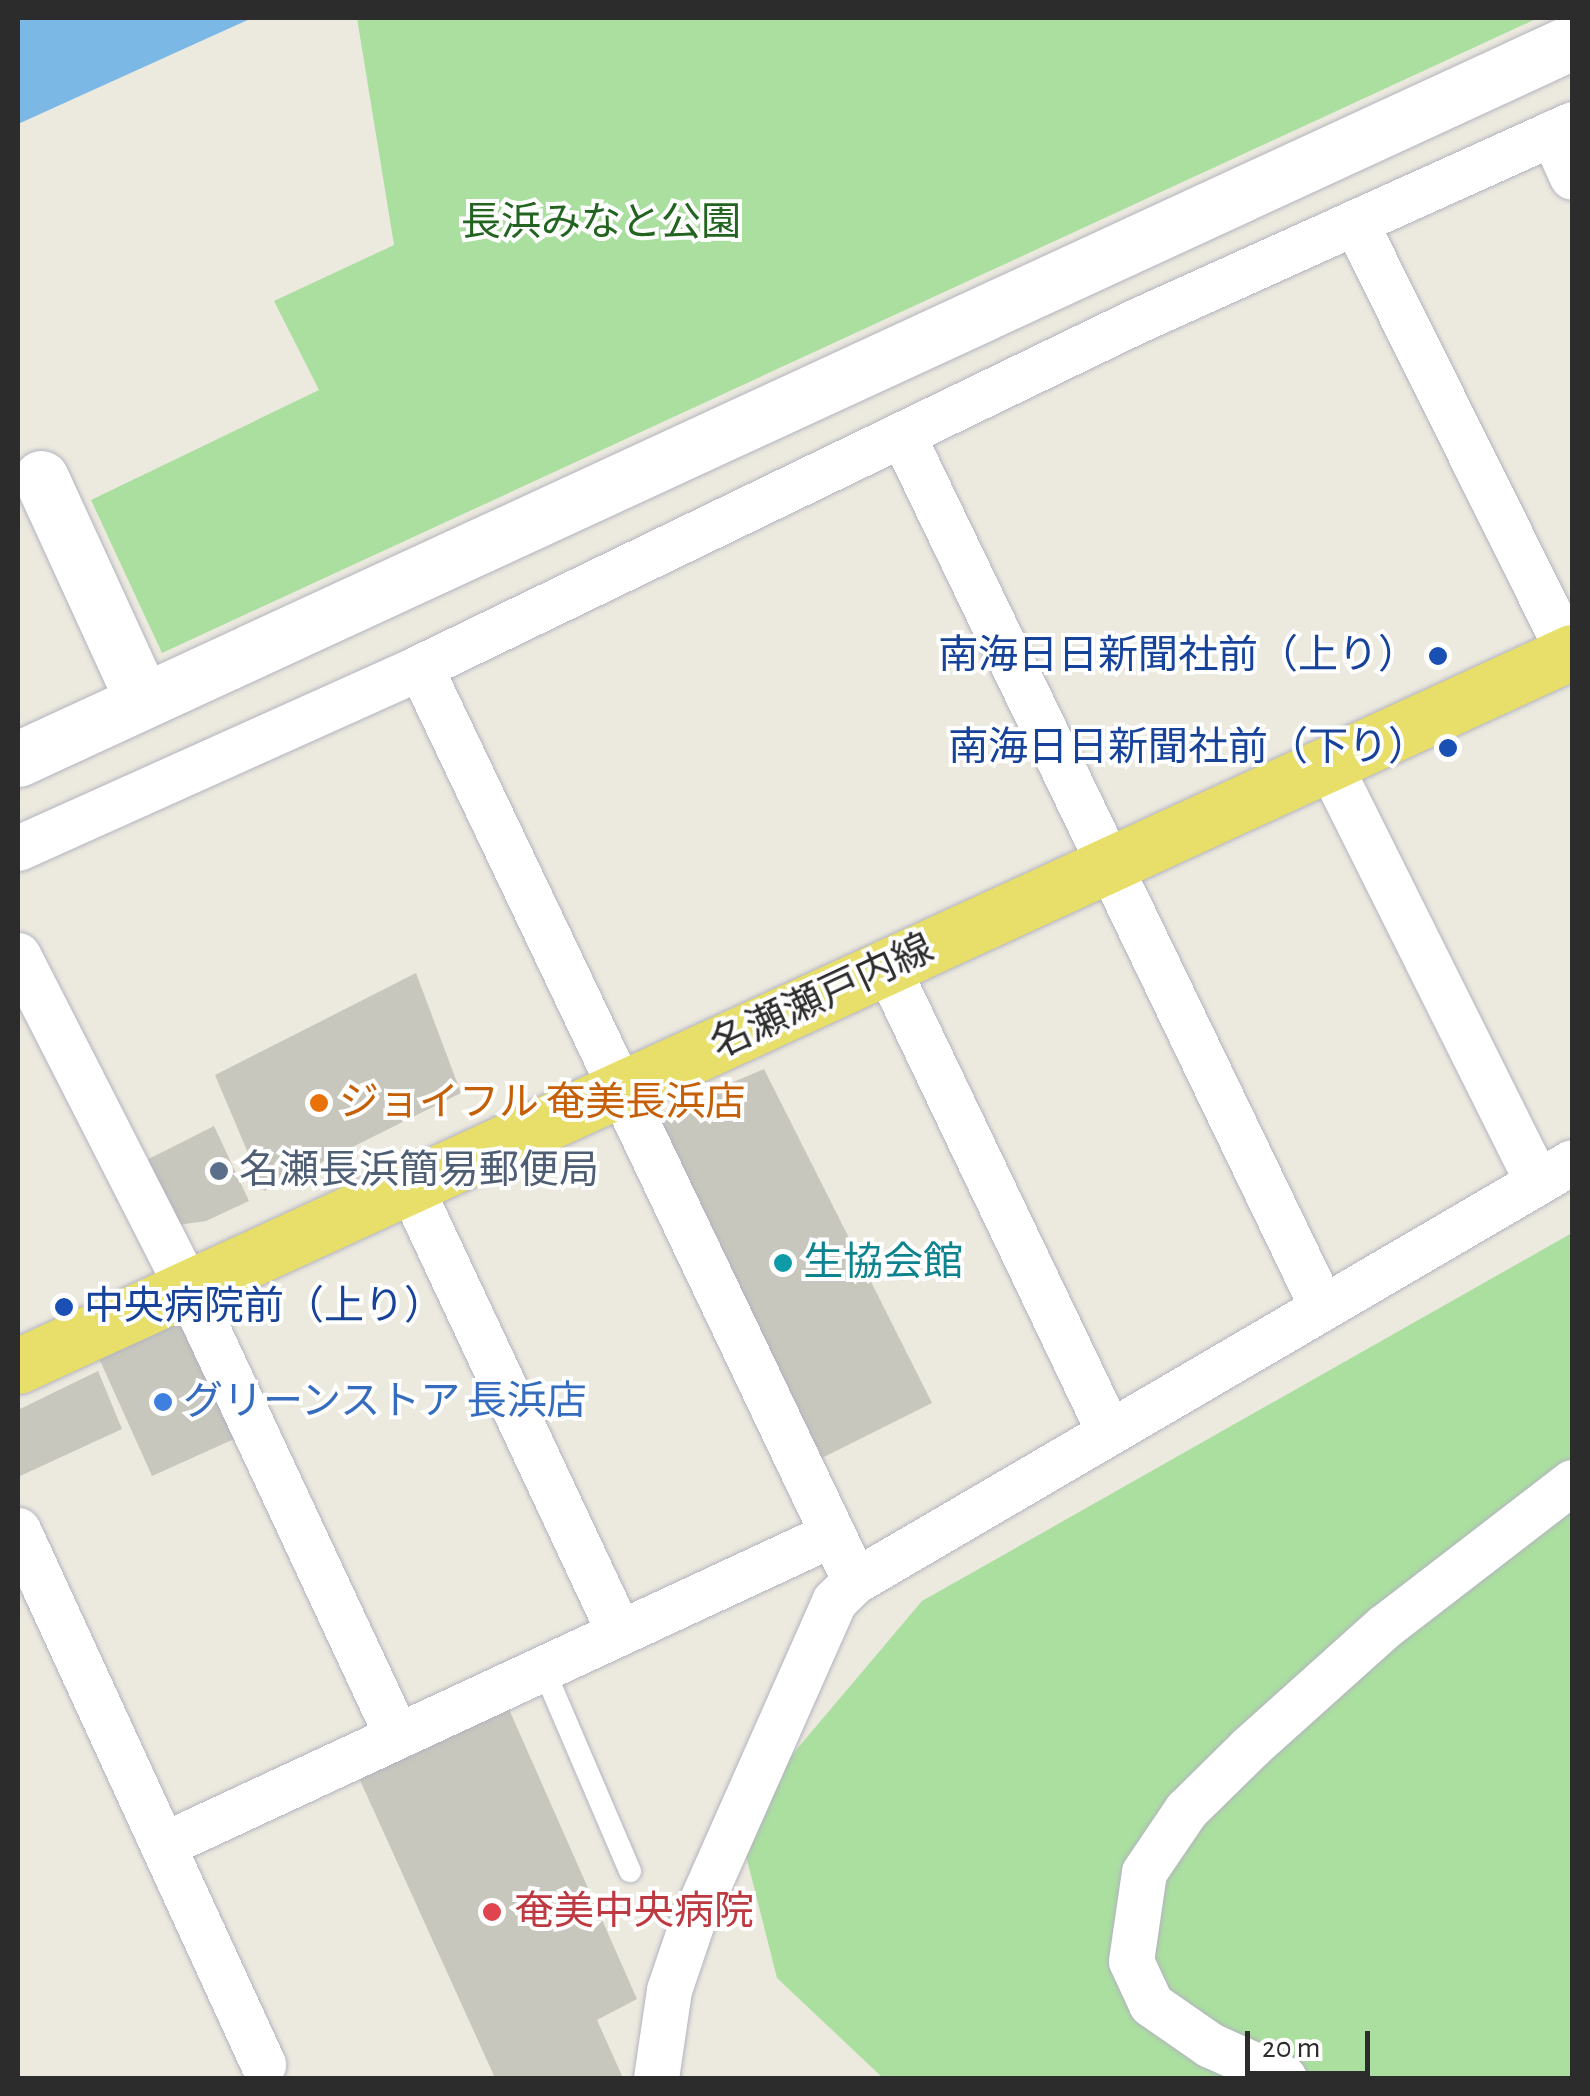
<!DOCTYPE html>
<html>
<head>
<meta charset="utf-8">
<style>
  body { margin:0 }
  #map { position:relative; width:1590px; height:2096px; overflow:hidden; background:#ece9df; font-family:"Alegreya Sans","Noto Sans JP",sans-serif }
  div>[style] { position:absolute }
  .green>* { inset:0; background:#abdfa0 }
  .water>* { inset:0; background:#7bb8e6 }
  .building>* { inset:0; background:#c8c7be }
  .roads { filter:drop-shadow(0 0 2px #b3b3be) drop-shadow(0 0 2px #b3b3be) }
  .lane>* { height:22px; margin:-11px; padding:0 11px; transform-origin:11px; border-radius:11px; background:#fff }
  .street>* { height:45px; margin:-22.5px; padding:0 22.5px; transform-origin:22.5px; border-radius:22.5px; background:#fff }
  .secondary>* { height:55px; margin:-27.5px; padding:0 27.5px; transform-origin:27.5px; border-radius:27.5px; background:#fff }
  .primary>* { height:55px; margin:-27.5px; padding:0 27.5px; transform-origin:27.5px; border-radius:27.5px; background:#e7df6a }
  .dots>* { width:28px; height:28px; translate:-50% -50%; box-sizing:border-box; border:5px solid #fff; border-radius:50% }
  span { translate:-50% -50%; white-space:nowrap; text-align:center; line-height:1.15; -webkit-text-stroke:8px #fff; paint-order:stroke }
  .park-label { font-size:40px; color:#236520 }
  .transit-label { font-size:40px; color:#164399 }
  .right { translate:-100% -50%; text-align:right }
  .left { translate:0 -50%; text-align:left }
  .street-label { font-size:40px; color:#2c2c2c }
  .food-label { font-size:40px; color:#c56008 }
  .service-label { font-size:40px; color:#4e5e75 }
  .culture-label { font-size:40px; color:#0d838f }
  .shop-label { font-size:40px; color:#366cbe }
  .health-label { font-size:40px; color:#be3a42 }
  .frame { position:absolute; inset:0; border:20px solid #2c2c2c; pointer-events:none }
  .scale { position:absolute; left:1245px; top:2031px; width:125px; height:45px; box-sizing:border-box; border:5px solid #2c2c2c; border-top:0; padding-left:12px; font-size:30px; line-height:35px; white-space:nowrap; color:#2c2c2c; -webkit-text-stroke:8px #fff; paint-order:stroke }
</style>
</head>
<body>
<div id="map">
  <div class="green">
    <div style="clip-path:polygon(357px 18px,1538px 18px,162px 653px,91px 500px,319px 390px,274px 301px,394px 245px)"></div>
    <div style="clip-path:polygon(1572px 1233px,1572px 2078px,883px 2078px,777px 1978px,737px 1820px,922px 1601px)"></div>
  </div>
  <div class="water">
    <div style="clip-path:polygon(18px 18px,252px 18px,18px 124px)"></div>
  </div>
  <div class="building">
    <div style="clip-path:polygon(416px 973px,461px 1093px,264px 1191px,215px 1075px)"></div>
    <div style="clip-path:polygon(764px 1069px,932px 1403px,802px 1468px,639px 1122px)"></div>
    <div style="clip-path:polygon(214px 1126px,249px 1201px,206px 1221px,156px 1228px,123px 1172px)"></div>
    <div style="clip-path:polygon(188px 1314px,243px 1435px,152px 1476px,98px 1356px)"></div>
    <div style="clip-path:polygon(98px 1371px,122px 1429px,18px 1477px,18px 1410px)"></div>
    <div style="clip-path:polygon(508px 1707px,637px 1999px,597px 2020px,623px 2078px,495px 2078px,359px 1778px)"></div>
  </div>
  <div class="roads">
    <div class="lane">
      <div style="left:543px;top:1668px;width:221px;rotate:66.8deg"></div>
    </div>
    <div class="street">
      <div style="left:1552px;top:133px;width:48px;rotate:65.6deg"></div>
      <div style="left:1355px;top:222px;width:488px;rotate:63.6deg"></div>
      <div style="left:902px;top:434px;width:969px;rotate:64.31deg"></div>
      <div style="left:420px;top:667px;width:1012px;rotate:64.55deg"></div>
      <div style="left:1329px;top:764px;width:466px;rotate:63.5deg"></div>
      <div style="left:18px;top:848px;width:441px;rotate:-24.2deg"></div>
      <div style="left:420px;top:667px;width:793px;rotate:-25.79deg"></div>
      <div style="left:1134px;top:322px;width:481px;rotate:-24.3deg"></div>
      <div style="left:18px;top:955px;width:374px;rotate:63deg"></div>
      <div style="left:188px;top:1288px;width:494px;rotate:65deg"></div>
      <div style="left:887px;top:967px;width:515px;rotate:64.48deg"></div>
      <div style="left:410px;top:1186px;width:493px;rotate:64.9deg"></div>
      <div style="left:18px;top:1530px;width:588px;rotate:65.35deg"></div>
      <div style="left:163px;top:1845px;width:736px;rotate:-24.93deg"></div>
      <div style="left:656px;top:2078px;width:89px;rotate:-81.6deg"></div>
      <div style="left:669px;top:1990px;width:72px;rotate:-71.3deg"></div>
      <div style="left:692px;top:1922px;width:351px;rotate:-66.1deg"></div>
      <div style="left:834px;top:1601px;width:29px;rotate:-44deg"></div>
      <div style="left:855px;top:1581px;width:830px;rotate:-30.3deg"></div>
      <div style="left:1284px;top:2078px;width:81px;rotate:-156deg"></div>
      <div style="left:1210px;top:2045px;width:72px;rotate:-145.2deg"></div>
      <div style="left:1151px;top:2004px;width:47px;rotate:-114.9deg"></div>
      <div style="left:1131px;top:1961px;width:90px;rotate:-81.7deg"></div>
      <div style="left:1144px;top:1872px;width:75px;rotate:-55.9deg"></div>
      <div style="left:1186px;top:1810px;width:90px;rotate:-44.5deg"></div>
      <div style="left:1250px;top:1747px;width:181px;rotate:-41.9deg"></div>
      <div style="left:1385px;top:1626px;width:236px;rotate:-37.6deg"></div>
    </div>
    <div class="secondary">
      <div style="left:41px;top:478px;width:245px;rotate:65.4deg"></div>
      <div style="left:18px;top:759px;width:1711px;rotate:-24.77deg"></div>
    </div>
    <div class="primary">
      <div style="left:18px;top:1366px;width:1710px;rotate:-24.68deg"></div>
    </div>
  </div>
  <div class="dots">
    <div style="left:1438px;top:656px;background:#1a4fb4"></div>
    <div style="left:1448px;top:748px;background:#1a4fb4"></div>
    <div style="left:319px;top:1103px;background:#e8710a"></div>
    <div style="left:219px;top:1171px;background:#5c6f8a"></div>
    <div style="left:783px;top:1263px;background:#0f9aa8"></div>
    <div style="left:64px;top:1307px;background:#1a4fb4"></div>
    <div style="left:163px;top:1402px;background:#3f7fe0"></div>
    <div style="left:492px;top:1912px;background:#e0444e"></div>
  </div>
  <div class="park-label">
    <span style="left:601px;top:223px">長浜みなと公園</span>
  </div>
  <div class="transit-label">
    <span class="right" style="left:1418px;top:656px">南海日日新聞社前（上り）</span>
    <span class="right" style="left:1428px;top:748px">南海日日新聞社前（下り）</span>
    <span class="left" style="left:84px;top:1307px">中央病院前（上り）</span>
  </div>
  <div class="street-label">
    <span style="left:822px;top:997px;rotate:-25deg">名瀬瀬戸内線</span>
  </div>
  <div class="food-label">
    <span class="left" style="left:339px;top:1103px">ジョイフル 奄美長浜店</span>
  </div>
  <div class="service-label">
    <span class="left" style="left:239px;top:1171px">名瀬長浜簡易郵便局</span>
  </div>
  <div class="culture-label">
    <span class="left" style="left:803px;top:1263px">生協会館</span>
  </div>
  <div class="shop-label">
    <span class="left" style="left:183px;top:1402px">グリーンストア 長浜店</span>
  </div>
  <div class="health-label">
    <span class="left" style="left:514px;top:1912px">奄美中央病院</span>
  </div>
  <div class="frame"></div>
  <div class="scale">20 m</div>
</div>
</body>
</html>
